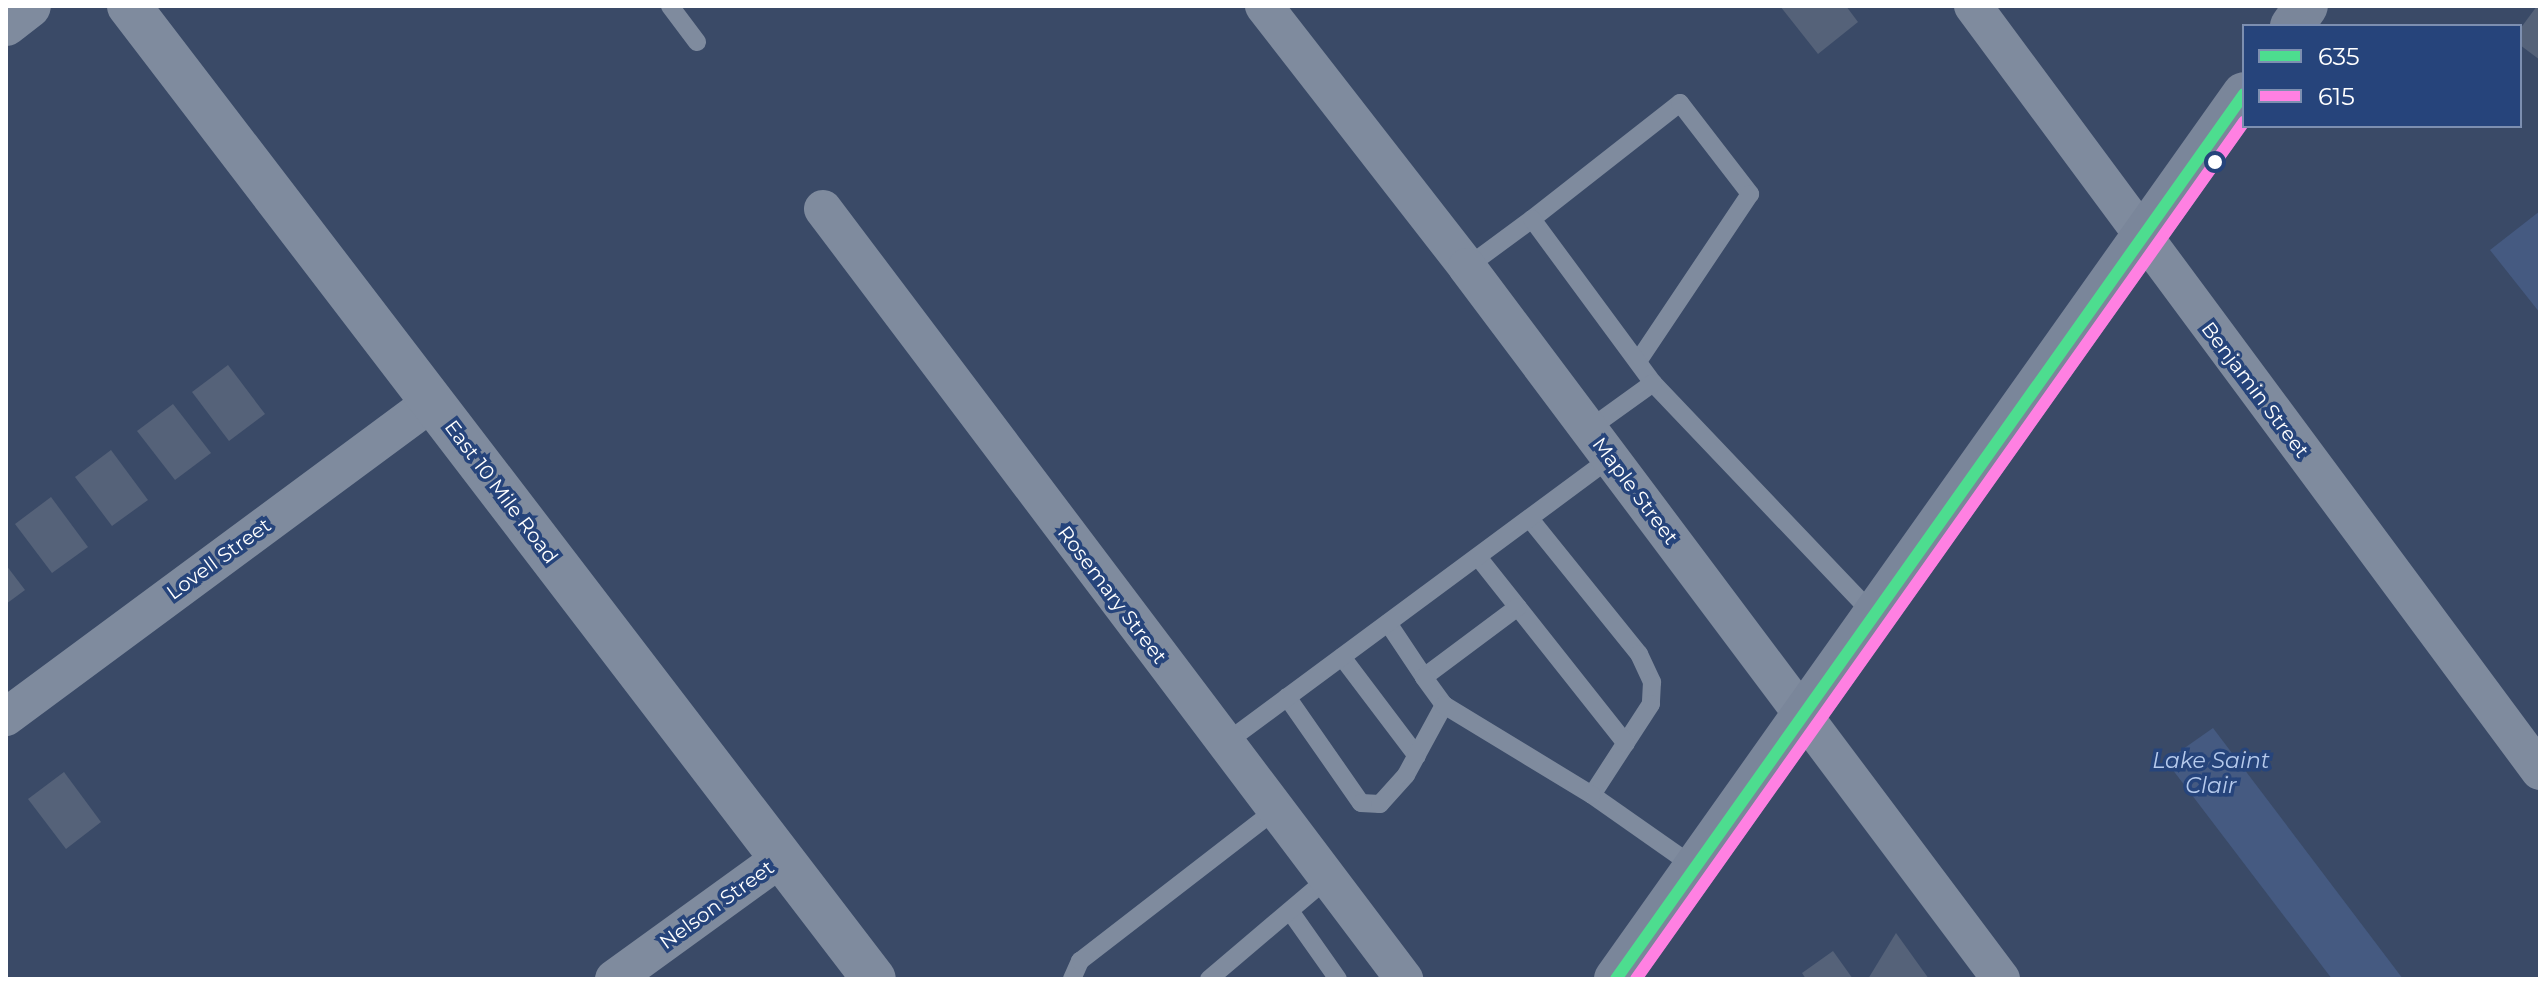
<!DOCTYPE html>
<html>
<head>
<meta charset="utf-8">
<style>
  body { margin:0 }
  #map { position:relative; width:2546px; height:985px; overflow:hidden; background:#3a4a67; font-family:Montserrat,sans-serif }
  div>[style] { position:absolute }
  .water>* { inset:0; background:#455a81 }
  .building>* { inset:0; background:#556279 }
  .service>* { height:18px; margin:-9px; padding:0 9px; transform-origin:9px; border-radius:9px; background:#7f8b9e }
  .minor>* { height:38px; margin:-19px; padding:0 19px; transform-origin:19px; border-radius:19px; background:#7f8b9e }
  .tertiary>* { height:44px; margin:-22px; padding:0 22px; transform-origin:22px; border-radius:22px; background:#7f8b9e }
  .secondary>* { height:44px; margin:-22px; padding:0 22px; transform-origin:22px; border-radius:22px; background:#7a869a }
  .bus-1>* { height:12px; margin:-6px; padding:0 6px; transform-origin:6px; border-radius:6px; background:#4ddd8f }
  .bus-2>* { height:12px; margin:-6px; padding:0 6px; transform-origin:6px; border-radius:6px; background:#ff80e2 }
  .dots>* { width:22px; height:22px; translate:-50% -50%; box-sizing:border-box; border:4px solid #26447b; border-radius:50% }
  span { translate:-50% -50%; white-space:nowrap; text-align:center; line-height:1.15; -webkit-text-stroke:7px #26447b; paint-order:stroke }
  .street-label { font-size:20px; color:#fff }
  .water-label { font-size:22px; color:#b6caec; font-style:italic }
  .frame { position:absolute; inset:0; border:8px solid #fff; pointer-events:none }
  .legend { position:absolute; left:2242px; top:24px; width:280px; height:104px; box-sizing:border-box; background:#26447b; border:2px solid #7d8fb0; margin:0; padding:10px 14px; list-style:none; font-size:24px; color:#fff }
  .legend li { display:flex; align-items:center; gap:16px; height:40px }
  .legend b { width:40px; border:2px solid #7d8fb0 }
</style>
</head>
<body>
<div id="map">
  <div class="water">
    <div style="clip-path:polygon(2540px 211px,2540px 313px,2490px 250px)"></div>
    <div style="clip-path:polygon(2213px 728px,2403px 979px,2332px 979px,2166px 761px)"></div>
  </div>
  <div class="building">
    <div style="clip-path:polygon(1780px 6px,1846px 6px,1858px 22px,1818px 54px)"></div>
    <div style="clip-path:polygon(2537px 6px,2540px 6px,2540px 60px,2520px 45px,2520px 29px)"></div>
    <div style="clip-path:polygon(228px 365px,265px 414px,229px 441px,192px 392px)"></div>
    <div style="clip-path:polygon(173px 404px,211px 453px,175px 480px,137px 431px)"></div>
    <div style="clip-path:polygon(111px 450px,148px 500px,112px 526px,75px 477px)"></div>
    <div style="clip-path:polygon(51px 497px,88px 547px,52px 573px,15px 524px)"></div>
    <div style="clip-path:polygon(6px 565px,25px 590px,6px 604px)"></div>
    <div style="clip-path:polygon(64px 772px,101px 822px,66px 849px,28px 799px)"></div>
    <div style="clip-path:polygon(1896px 933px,1929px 979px,1868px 979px)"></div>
    <div style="clip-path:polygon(1833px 951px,1853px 979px,1806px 979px,1802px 973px)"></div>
  </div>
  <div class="service">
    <div style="left:670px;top:6px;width:45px;rotate:53.1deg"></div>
    <div style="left:1532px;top:219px;width:188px;rotate:-38.1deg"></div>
    <div style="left:1680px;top:103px;width:115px;rotate:52.4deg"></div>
    <div style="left:1750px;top:194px;width:201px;rotate:123.8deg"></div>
    <div style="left:1467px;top:267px;width:81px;rotate:-36.4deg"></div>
    <div style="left:1532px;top:219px;width:204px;rotate:53.6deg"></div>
    <div style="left:1653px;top:383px;width:318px;rotate:46.4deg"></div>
    <div style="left:1589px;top:429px;width:79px;rotate:-35.7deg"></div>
    <div style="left:1530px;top:519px;width:174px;rotate:51.1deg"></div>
    <div style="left:1639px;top:654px;width:31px;rotate:65deg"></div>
    <div style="left:1652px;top:682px;width:22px;rotate:93deg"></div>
    <div style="left:1651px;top:704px;width:108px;rotate:123deg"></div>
    <div style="left:1592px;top:795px;width:126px;rotate:35deg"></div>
    <div style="left:1478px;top:557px;width:238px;rotate:51.6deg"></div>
    <div style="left:1388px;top:623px;width:65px;rotate:56.3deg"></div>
    <div style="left:1424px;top:677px;width:117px;rotate:-36.7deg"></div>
    <div style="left:1342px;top:657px;width:124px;rotate:52.9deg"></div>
    <div style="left:1287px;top:697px;width:129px;rotate:55.1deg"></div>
    <div style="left:1361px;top:803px;width:19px;rotate:3deg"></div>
    <div style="left:1380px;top:804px;width:39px;rotate:-48deg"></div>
    <div style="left:1406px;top:775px;width:80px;rotate:-61.5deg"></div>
    <div style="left:1444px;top:705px;width:34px;rotate:-126deg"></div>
    <div style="left:1444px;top:705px;width:173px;rotate:31.3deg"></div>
    <div style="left:1224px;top:744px;width:481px;rotate:-36.5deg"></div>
    <div style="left:1290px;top:911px;width:83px;rotate:54.8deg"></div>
    <div style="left:1072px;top:979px;width:20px;rotate:-66deg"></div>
    <div style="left:1080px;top:961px;width:245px;rotate:-37.7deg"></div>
    <div style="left:1209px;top:979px;width:155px;rotate:-40.3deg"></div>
  </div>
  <div class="minor">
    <div style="left:1264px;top:6px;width:331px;rotate:52.1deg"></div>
    <div style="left:1467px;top:267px;width:890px;rotate:53.13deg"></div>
    <div style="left:1973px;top:6px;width:952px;rotate:53.46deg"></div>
    <div style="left:823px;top:209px;width:965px;rotate:52.96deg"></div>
    <div style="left:6px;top:717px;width:530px;rotate:-36.48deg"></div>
    <div style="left:614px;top:979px;width:206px;rotate:-35.9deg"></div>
  </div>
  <div class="tertiary">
    <div style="left:129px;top:6px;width:1225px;rotate:52.56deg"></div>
    <div style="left:6px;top:24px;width:29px;rotate:-38deg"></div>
  </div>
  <div class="secondary">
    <div style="left:2292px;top:26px;width:24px;rotate:-55deg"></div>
    <div style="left:1616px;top:979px;width:1085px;rotate:-54.64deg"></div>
  </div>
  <div class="bus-1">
    <div style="left:1616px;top:979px;width:1085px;rotate:-54.64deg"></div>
  </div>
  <div class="bus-2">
    <div style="left:1636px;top:979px;width:1051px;rotate:-54.65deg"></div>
  </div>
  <div class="dots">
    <div style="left:2215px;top:162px;background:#fff"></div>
  </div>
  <div class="street-label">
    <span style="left:2255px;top:390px;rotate:53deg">Benjamin Street</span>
    <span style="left:1635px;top:491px;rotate:53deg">Maple Street</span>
    <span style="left:501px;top:492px;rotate:53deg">East 10 Mile Road</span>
    <span style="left:219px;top:559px;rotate:-36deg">Lovell Street</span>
    <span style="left:1112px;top:595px;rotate:53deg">Rosemary Street</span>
    <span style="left:717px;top:905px;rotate:-36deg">Nelson Street</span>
  </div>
  <div class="water-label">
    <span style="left:2211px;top:773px">Lake Saint<br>Clair</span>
  </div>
  <div class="frame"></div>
  <ul class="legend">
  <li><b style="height:10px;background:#4ddd8f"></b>635</li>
  <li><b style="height:10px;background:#ff80e2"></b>615</li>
  </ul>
</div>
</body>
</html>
